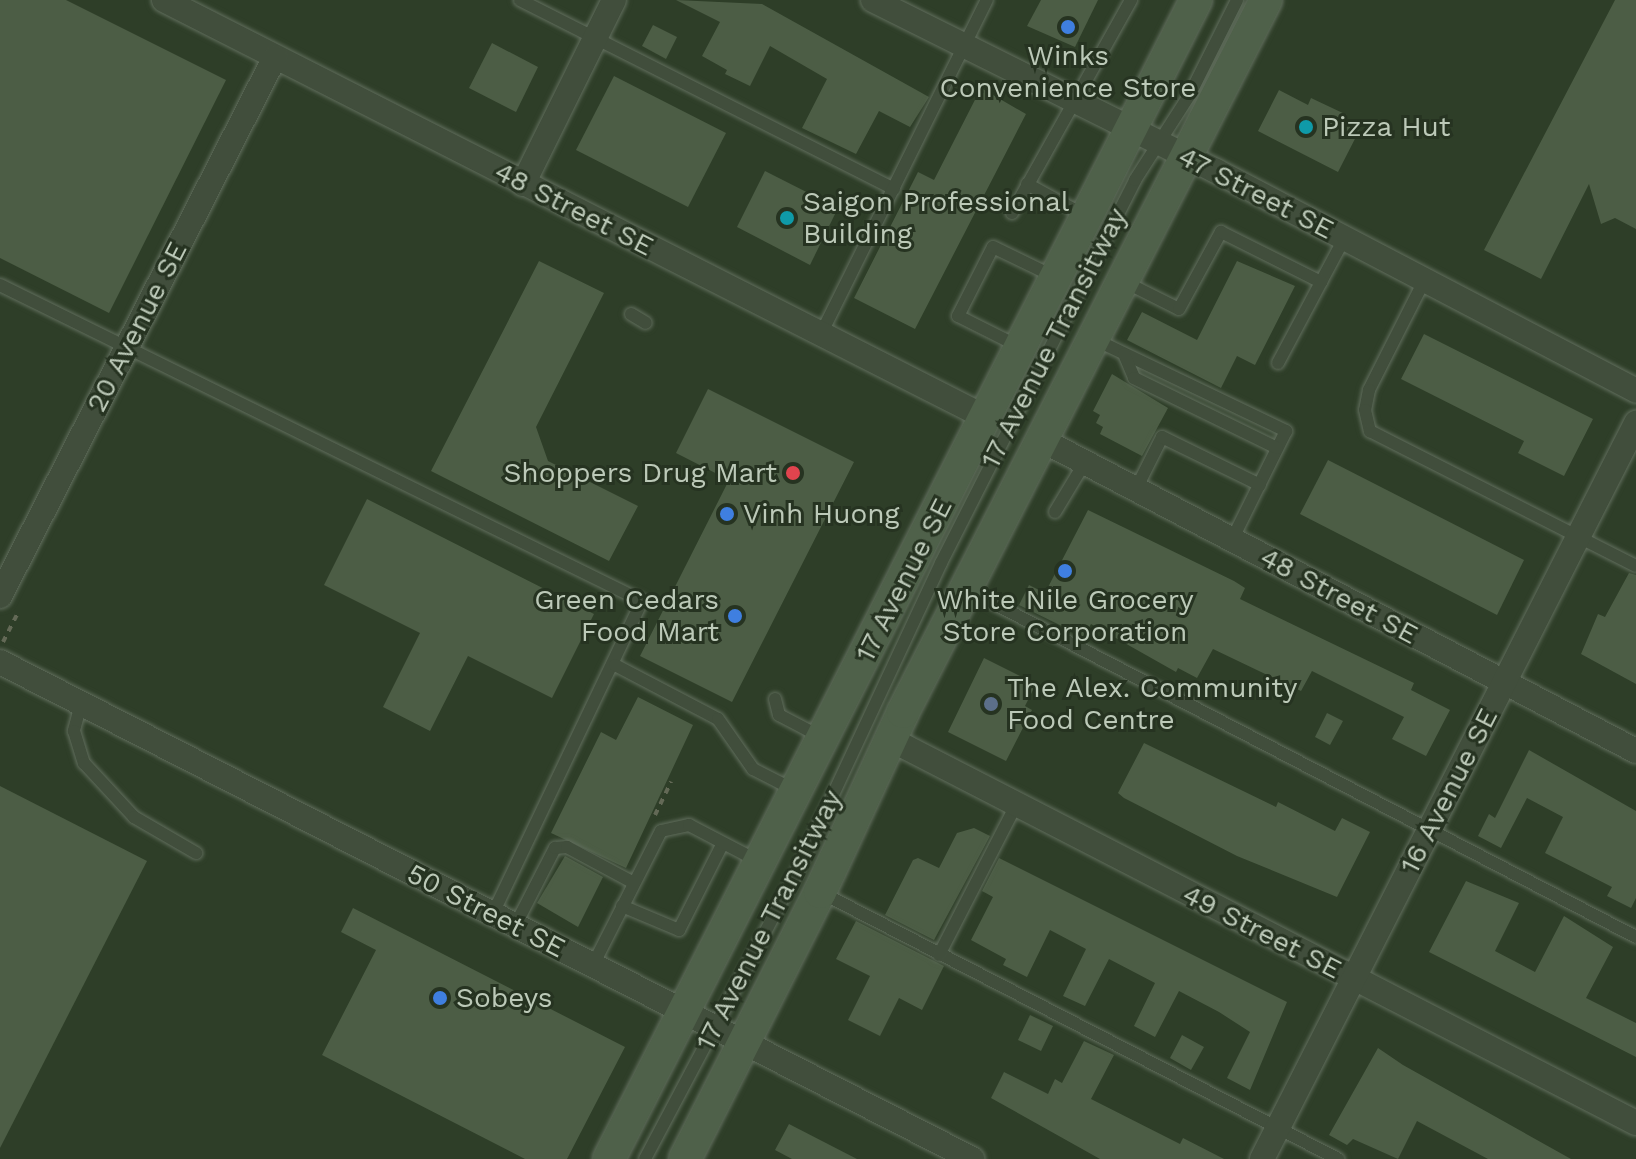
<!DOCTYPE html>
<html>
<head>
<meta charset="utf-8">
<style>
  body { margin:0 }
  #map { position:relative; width:1636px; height:1159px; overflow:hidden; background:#2e3e28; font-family:"Work Sans",sans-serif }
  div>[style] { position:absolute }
  .building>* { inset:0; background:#4c5d45 }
  .path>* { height:4px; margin-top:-2px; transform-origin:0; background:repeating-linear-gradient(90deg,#636956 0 6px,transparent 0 12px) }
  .roads { filter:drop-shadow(0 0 2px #616e5d) drop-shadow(0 0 2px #616e5d) }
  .lane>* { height:12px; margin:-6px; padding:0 6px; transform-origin:6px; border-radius:6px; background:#414e3c }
  .street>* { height:24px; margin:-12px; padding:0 12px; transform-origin:12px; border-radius:12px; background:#414e3c }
  .secondary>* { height:32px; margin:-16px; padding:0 16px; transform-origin:16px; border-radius:16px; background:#4f614a }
  .dots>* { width:22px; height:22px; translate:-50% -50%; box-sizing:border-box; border:4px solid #263321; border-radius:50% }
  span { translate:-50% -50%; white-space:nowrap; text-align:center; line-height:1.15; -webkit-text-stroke:6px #263321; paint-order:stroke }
  .poi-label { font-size:28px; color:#bcc9b8 }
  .left { translate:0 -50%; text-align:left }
  .right { translate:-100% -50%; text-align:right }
  .street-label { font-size:28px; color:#bcc9b8 }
</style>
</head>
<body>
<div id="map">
  <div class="building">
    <div style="clip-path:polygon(0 0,66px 0,226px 80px,109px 313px,0 258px)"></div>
    <div style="clip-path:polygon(676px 0,762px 4px,929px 97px,910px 127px,879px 111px,856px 154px,802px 128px,827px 79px,770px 46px,750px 86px,725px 74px,727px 70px,702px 56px,720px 22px)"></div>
    <div style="clip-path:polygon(1041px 0,1098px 0,1075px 47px,1027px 26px)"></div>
    <div style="clip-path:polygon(1615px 0,1636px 0,1636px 229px,1615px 218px,1601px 224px,1589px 184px,1541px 279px,1484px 250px)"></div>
    <div style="clip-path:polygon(653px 25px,677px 37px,666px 59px,642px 46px)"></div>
    <div style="clip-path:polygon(492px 43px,538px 67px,516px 112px,469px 88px)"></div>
    <div style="clip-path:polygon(614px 76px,726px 133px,688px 207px,576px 150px)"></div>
    <div style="clip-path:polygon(981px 88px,1026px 114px,915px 329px,854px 298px,918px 172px,934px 180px)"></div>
    <div style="clip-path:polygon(1279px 90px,1308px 105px,1311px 98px,1347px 115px,1343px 123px,1359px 131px,1338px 172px,1258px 131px)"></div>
    <div style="clip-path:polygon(765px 171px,838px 208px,810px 265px,737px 227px)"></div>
    <div style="clip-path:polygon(539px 261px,604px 293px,536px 427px,548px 461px,638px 506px,609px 561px,431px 471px)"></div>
    <div style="clip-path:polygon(1237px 261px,1295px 286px,1255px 365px,1237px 356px,1221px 388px,1127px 340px,1142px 312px,1197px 340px)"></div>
    <div style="clip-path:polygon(1424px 334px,1593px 419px,1564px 476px,1518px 453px,1524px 441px,1401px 379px)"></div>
    <div style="clip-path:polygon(1112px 374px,1168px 408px,1142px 456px,1100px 434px,1103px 427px,1096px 423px,1100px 415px,1093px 411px)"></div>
    <div style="clip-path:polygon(708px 389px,854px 462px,732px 702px,640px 656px,729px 480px,676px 453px)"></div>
    <div style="clip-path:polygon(1328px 460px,1524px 560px,1497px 615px,1300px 514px)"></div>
    <div style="clip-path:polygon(367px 499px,594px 614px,552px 698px,468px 656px,430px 731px,383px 707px,420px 633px,324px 585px)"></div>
    <div style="clip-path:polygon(1088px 510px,1234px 581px,1245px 588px,1240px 599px,1414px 683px,1411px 690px,1450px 710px,1426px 756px,1392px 739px,1404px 717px,1312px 671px,1301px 691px,1213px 649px,1197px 678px,1178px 668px,1176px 672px,1091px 624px,1084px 637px,1019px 605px,1029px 585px,1045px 593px)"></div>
    <div style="clip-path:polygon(1629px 573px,1636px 575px,1636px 684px,1581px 654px,1598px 614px,1605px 617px)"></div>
    <div style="clip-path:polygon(984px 658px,1036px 684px,1025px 706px,1032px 710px,1006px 761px,948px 732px)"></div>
    <div style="clip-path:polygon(638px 697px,693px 725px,626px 868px,551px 833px,601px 732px,616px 740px)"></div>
    <div style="clip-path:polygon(1327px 713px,1343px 721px,1330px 745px,1315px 737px)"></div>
    <div style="clip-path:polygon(1144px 743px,1276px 807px,1278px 802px,1335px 831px,1342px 818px,1370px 832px,1337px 897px,1237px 856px,1124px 798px,1118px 793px)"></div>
    <div style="clip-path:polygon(1529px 750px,1636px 811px,1636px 898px,1631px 908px,1607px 896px,1612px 887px,1545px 853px,1563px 817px,1527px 798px,1501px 848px,1478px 836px,1489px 814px,1495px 818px)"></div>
    <div style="clip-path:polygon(0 786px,147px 861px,0 1148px)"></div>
    <div style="clip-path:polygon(974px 828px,990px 836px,934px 940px,885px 915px,913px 860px,918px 858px,939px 868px,957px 833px)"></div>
    <div style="clip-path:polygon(565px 856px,603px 877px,578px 927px,537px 903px)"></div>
    <div style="clip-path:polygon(999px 858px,1287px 1002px,1250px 1090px,1227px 1078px,1250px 1032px,1219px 1012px,1179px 991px,1155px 1037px,1134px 1026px,1155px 983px,1109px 959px,1085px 1006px,1063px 996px,1086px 949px,1050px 930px,1027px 977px,1003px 965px,1006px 959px,971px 940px,993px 897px,982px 891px)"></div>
    <div style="clip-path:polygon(1466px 881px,1519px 903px,1495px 951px,1535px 972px,1564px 916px,1613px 947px,1586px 998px,1636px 1023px,1636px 1057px,1429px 952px)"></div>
    <div style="clip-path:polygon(353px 908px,625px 1047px,567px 1159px,525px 1159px,322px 1055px,376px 950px,341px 932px)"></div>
    <div style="clip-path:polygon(856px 921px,944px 966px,922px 1010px,899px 998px,880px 1036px,848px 1020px,870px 976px,836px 959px)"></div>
    <div style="clip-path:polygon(1030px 1015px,1053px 1026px,1041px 1051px,1018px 1040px)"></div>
    <div style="clip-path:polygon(1182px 1035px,1204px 1047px,1191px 1070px,1170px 1058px)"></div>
    <div style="clip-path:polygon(1084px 1041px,1114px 1055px,1091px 1099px,1180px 1144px,1183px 1138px,1224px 1159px,1100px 1159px,991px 1098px,1004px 1072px,1048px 1094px,1055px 1079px,1062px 1083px)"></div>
    <div style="clip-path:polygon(1378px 1048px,1403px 1065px,1571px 1159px,1488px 1159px,1417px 1121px,1398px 1159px,1353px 1139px,1347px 1145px,1329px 1135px)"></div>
    <div style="clip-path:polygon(789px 1124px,857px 1159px,792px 1159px,775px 1150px)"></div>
  </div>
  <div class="path">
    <div style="left:3px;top:642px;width:35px;rotate:-63deg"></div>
    <div style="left:655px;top:815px;width:37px;rotate:-64deg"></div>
  </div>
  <div class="roads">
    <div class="lane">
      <div style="left:520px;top:0;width:419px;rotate:26.8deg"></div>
      <div style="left:1027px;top:184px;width:65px;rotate:28.5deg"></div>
      <div style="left:1012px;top:213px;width:244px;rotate:-60.8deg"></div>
      <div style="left:1424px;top:281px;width:122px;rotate:116.8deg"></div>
      <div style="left:1369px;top:390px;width:20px;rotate:101deg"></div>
      <div style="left:1365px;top:410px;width:22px;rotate:77deg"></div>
      <div style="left:1370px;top:431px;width:298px;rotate:26.9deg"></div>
      <div style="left:1125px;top:282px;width:60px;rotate:26.6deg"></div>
      <div style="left:1179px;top:309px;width:88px;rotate:-61.4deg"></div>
      <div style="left:1221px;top:232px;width:112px;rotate:26.6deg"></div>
      <div style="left:1321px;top:282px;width:49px;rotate:-61.9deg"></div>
      <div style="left:0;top:285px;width:716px;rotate:26.21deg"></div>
      <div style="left:642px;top:601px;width:348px;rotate:115.5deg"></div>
      <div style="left:631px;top:314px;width:17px;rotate:31deg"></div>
      <div style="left:820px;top:336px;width:375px;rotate:-63.6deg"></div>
      <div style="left:1096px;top:340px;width:211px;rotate:25.6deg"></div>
      <div style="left:1286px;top:431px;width:122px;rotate:116.4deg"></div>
      <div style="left:1018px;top:346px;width:67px;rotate:-153.4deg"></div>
      <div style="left:958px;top:316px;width:77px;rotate:-63.1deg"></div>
      <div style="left:993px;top:247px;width:69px;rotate:25.8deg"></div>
      <div style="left:1124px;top:354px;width:26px;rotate:67deg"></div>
      <div style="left:1134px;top:378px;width:159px;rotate:26.1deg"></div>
      <div style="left:1278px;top:363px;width:92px;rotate:-62deg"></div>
      <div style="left:1136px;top:489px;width:58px;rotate:-63.4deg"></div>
      <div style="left:1162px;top:437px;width:109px;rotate:26.1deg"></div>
      <div style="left:1055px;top:512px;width:58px;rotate:-59deg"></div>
      <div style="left:968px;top:590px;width:753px;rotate:27.45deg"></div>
      <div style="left:615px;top:665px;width:116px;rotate:27.7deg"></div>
      <div style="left:718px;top:719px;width:61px;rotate:55deg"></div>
      <div style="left:753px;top:769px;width:46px;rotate:27.1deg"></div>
      <div style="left:775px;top:699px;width:16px;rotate:76deg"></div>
      <div style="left:779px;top:715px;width:47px;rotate:27.6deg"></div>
      <div style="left:81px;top:704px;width:28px;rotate:105deg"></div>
      <div style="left:74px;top:731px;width:34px;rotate:73deg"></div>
      <div style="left:84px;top:763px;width:74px;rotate:47.2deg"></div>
      <div style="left:134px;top:817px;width:72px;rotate:30.1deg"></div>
      <div style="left:822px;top:893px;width:581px;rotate:27.27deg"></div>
      <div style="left:622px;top:906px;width:62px;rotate:22.8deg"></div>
      <div style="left:679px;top:930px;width:97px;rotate:-63.2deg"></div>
      <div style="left:515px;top:926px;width:88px;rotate:-62.9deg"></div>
      <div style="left:555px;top:848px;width:12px;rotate:-5deg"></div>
      <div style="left:567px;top:847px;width:76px;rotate:28.2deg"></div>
      <div style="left:939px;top:955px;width:166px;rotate:-62.8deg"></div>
      <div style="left:593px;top:965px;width:150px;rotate:-63.1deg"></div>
      <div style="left:661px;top:831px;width:29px;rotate:-12deg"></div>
      <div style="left:689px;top:825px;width:78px;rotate:27.6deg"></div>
      <div style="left:645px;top:1159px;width:323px;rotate:-62.1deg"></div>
      <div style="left:796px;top:874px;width:343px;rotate:-65deg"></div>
      <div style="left:941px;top:563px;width:429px;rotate:-63.1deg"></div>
      <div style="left:1135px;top:180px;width:100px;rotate:-57.3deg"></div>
      <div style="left:1189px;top:96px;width:107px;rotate:-63.4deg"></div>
    </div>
    <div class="street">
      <div style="left:164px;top:0;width:921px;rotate:26.93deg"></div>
      <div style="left:873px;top:0;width:383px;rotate:26.5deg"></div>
      <div style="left:1216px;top:171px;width:474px;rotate:27.6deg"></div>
      <div style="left:523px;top:184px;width:205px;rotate:-63.7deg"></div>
      <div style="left:1042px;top:440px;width:670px;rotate:27.64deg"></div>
      <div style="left:0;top:596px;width:605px;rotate:-62.97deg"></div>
      <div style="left:0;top:662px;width:1092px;rotate:27.08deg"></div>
      <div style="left:890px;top:739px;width:839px;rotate:27.24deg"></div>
      <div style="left:1262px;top:1159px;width:826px;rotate:-63.06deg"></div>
    </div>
    <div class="secondary">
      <div style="left:609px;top:1159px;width:1299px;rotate:-63.14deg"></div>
      <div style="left:685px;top:1159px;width:299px;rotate:-63.2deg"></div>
      <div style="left:820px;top:892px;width:198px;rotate:-65.2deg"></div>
      <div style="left:903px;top:712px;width:799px;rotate:-62.99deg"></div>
    </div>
  </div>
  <div class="dots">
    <div style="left:1068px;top:27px;background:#3f7fe0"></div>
    <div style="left:1306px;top:127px;background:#0f9aa8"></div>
    <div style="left:787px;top:218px;background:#0f9aa8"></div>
    <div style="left:793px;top:473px;background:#e0444e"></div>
    <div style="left:727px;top:514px;background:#3f7fe0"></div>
    <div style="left:1065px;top:571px;background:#3f7fe0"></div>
    <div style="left:735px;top:616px;background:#3f7fe0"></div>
    <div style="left:991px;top:704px;background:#5c6f8a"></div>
    <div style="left:440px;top:998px;background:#3f7fe0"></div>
  </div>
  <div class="poi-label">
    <span style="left:1068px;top:72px">Winks<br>Convenience Store</span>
    <span class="left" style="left:1322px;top:127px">Pizza Hut</span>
    <span class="left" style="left:803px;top:218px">Saigon Professional<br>Building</span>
    <span class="right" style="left:777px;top:473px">Shoppers Drug Mart</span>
    <span class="left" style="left:743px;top:514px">Vinh Huong</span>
    <span class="right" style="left:719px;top:616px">Green Cedars<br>Food Mart</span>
    <span style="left:1065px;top:616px">White Nile Grocery<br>Store Corporation</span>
    <span class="left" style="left:1007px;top:704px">The Alex. Community<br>Food Centre</span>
    <span class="left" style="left:456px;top:998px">Sobeys</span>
  </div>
  <div class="street-label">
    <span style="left:1256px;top:193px;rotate:27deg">47 Street SE</span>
    <span style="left:574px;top:209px;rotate:27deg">48 Street SE</span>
    <span style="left:137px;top:327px;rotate:-63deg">20 Avenue SE</span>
    <span style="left:1054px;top:338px;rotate:-63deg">17 Avenue Transitway</span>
    <span style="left:904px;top:580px;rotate:-63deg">17 Avenue SE</span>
    <span style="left:1339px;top:596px;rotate:28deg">48 Street SE</span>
    <span style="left:1449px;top:791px;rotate:-63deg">16 Avenue SE</span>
    <span style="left:486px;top:911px;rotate:27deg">50 Street SE</span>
    <span style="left:769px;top:920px;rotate:-63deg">17 Avenue Transitway</span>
    <span style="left:1262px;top:932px;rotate:27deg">49 Street SE</span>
  </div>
</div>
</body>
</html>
